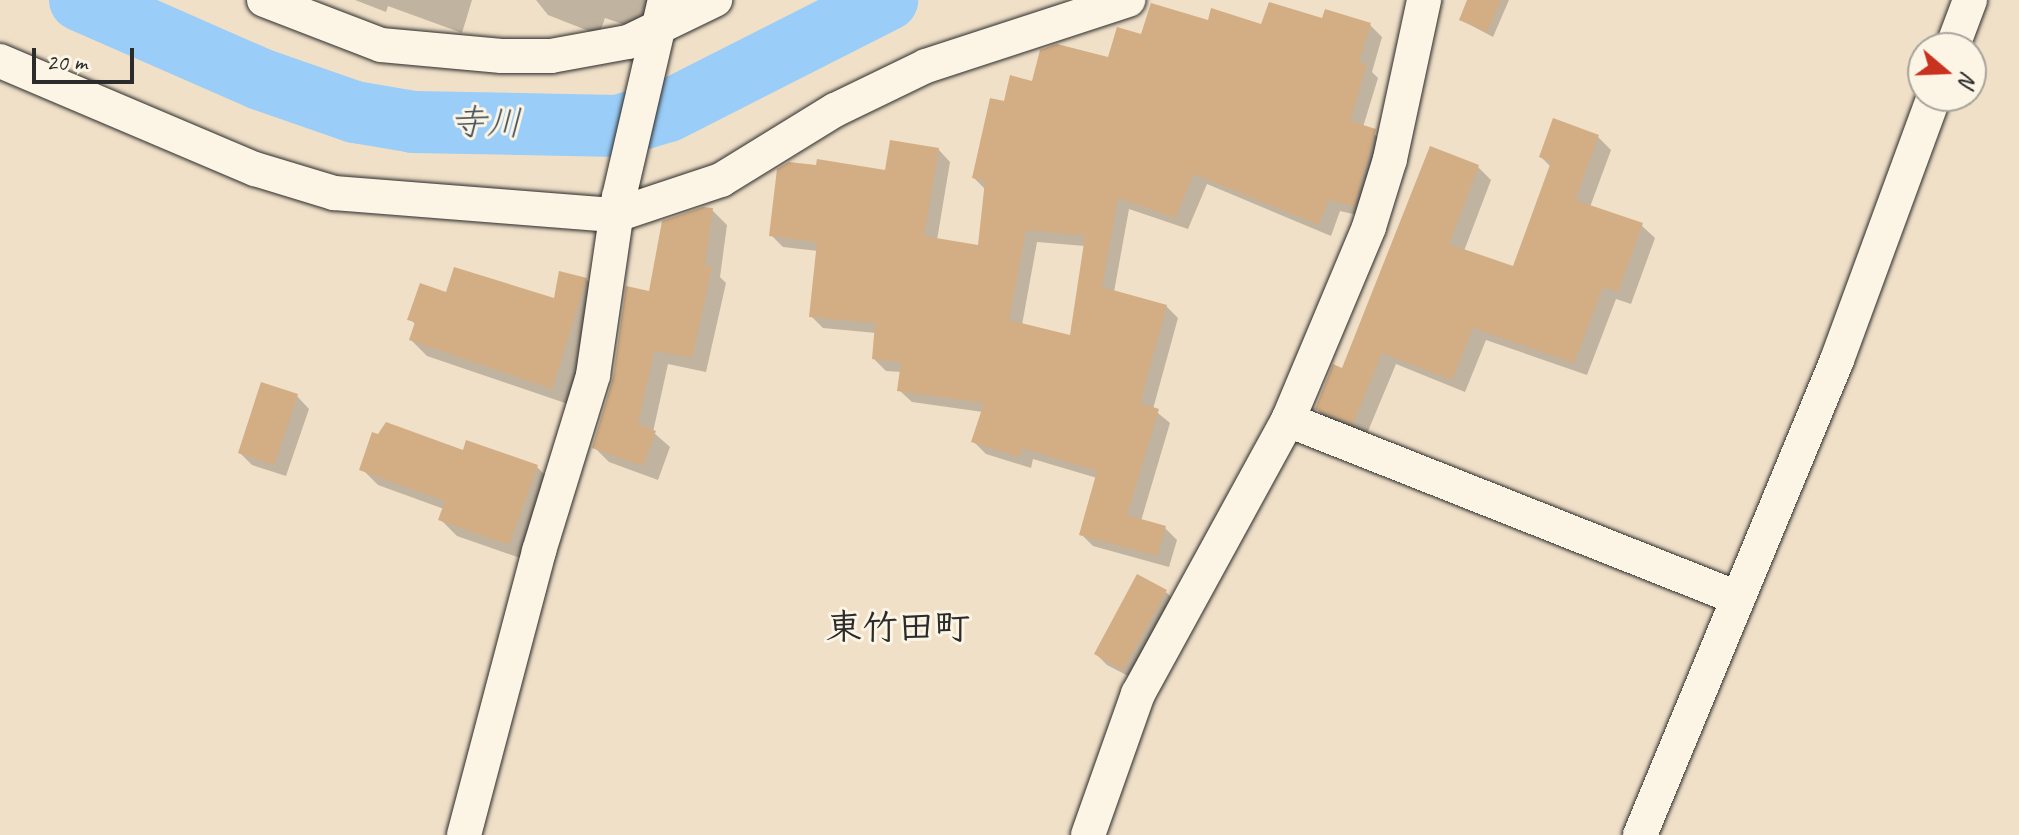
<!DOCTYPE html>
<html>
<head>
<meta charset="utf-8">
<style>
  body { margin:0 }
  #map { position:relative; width:2019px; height:835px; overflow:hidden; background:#f0e0c8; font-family:Caveat,"Klee One",sans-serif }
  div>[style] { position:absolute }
  .shadow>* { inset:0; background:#0003 }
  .river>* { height:62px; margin:-31px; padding:0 31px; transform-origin:31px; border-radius:31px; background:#9acdf7 }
  .building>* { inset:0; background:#d3ae85 }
  .roads { filter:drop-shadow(0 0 2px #2b2b2b) drop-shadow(0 0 2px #2b2b2b) }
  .minor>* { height:34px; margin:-17px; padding:0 17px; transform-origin:17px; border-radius:17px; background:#fcf5e5 }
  span { translate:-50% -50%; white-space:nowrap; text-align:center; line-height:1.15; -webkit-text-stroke:6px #fcf5e5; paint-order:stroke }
  .water-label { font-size:36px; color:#47545e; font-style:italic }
  .neighbourhood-label { font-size:36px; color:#2b2b2b; font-weight:700 }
  .north { position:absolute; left:1907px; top:32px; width:80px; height:80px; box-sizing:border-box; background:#fcf5e5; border:2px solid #a8a49b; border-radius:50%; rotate:109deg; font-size:22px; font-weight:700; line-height:32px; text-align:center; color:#2b2b2b }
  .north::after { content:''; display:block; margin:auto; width:28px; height:36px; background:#c8321e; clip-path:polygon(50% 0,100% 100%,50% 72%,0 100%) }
  .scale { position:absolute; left:32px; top:48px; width:102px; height:36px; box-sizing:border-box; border:4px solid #2b2b2b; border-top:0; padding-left:10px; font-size:24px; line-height:28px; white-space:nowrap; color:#2b2b2b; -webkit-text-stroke:6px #fcf5e5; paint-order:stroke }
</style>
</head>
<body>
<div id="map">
  <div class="shadow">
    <div style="clip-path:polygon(355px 0,472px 0,462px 33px,388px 6px,386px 12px)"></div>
    <div style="clip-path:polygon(536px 0,663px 0,643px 31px,605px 18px,599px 35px,548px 15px)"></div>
    <div style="clip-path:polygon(1469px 0,1509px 0,1493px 37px,1461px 20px)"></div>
    <div style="clip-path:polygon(evenodd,1323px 21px,1370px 25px,1382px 37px,1372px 72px,1378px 78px,1363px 127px,1387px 143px,1366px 217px,1340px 211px,1331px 236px,1207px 184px,1188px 229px,1129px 209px,1114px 292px,1166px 306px,1178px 318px,1153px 409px,1170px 423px,1141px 521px,1165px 528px,1177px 540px,1169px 567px,1093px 546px,1081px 534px,1097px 478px,1033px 459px,1031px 468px,986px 454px,974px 442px,983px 412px,912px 402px,899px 390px,902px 372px,886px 371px,874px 359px,876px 333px,823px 328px,811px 316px,818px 251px,783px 247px,771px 235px,938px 149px,950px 162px,937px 240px,980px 248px,986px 190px,974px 178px,1005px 103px,1034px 83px,1109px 59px,1143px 37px,1209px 23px,1263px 27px,1323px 21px,1037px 242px,1085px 246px,1072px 338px,1022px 325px,1037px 242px)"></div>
    <div style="clip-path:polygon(1598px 137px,1611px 150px,1590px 207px,1641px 225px,1655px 238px,1631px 304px,1616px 299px,1587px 375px,1486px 340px,1465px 392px,1396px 364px,1366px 436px,1330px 422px,1317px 409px,1478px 167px,1491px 180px,1464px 251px,1514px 268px,1551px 167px,1541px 157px)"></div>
    <div style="clip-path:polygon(712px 210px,727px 225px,720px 277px,726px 283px,706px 372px,668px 364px,653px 432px,670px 447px,658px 480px,609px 462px,594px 447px,650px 293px)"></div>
    <div style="clip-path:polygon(586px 279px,602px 295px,568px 404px,427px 356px,411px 340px,416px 325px,410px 319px,448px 295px,556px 300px)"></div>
    <div style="clip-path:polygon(297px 396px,309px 409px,286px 476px,252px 465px,240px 453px)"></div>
    <div style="clip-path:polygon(464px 453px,537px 467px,553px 483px,526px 560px,457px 536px,441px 520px,444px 509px,378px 485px,362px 469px)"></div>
    <div style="clip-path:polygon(1166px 592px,1176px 602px,1134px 679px,1107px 665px,1096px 654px)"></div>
  </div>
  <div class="river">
    <div style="left:80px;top:0;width:197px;rotate:23.7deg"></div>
    <div style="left:260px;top:79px;width:101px;rotate:19.2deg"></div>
    <div style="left:355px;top:112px;width:60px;rotate:9.6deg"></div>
    <div style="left:414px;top:122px;width:204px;rotate:1.1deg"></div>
    <div style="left:618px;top:126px;width:52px;rotate:-16.7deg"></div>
    <div style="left:668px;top:111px;width:246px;rotate:-26.9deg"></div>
  </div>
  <div class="building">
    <div style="clip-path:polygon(1467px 0,1501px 0,1487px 32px,1459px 20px)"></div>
    <div style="clip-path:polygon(evenodd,1269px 2px,1322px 18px,1325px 9px,1371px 23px,1359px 62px,1367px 64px,1350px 121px,1376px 129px,1354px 206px,1328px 200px,1319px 225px,1194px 174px,1175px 218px,1118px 198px,1102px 287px,1167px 305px,1140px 403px,1159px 409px,1127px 515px,1166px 526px,1157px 556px,1079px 535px,1097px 471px,1022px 448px,1019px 457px,971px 442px,984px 403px,897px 391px,901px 362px,872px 359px,875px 323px,809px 317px,817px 242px,769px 236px,777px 169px,789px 162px,816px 165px,817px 159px,885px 170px,890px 140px,939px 148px,924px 236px,978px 245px,985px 181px,972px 178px,990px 98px,1004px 101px,1010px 75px,1032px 81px,1040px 50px,1057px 44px,1108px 57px,1117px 27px,1141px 34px,1151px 3px,1208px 20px,1211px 8px,1261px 24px,1269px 2px,1026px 230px,1085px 236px,1070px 335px,1009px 320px,1026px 230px)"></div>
    <div style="clip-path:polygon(1553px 118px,1599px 135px,1575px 200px,1643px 223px,1618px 292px,1603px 287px,1574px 363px,1473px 328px,1452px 380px,1382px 353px,1353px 424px,1315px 409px,1333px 364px,1342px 368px,1430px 146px,1479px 165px,1449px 244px,1513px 266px,1551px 162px,1539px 157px)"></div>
    <div style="clip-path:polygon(703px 207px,713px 208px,705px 265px,712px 267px,692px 358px,654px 351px,638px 424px,656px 431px,643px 466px,592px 448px,613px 378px,626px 286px,649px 291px,662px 221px)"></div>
    <div style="clip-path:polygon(454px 267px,554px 298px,559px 271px,587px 278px,552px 389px,409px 340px,415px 322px,407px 320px,420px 283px,446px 292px)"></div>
    <div style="clip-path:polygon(261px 382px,298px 394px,274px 465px,238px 453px)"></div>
    <div style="clip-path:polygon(386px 422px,463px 450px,466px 440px,538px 465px,509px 545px,438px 520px,445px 501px,359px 470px,372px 432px,378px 434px)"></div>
    <div style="clip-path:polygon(1137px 574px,1167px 590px,1123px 670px,1094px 654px)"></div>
  </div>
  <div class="roads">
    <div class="minor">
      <div style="left:264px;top:0;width:125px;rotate:21deg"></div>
      <div style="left:381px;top:45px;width:121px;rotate:5.2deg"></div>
      <div style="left:502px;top:56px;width:49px"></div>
      <div style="left:551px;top:56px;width:78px;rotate:-10.3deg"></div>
      <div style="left:628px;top:42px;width:97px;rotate:-25.8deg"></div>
      <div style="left:1952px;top:48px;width:51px;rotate:-69.4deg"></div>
      <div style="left:0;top:61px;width:277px;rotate:23deg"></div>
      <div style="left:255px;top:169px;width:83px;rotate:16.9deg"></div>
      <div style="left:334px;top:193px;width:283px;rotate:4.5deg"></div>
      <div style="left:616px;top:215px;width:111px;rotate:-18.4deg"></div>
      <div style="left:721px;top:180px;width:134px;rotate:-31.6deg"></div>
      <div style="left:835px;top:110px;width:101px;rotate:-25.8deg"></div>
      <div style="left:926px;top:66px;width:213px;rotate:-18.1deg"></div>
      <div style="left:1288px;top:420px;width:481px;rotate:21.6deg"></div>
      <div style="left:464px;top:835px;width:294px;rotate:-75.2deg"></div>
      <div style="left:539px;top:551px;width:184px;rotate:-72.9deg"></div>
      <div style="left:593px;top:375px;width:180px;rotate:-81.7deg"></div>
      <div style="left:619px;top:197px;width:202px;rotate:-76.9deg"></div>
      <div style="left:1088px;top:835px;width:150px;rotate:-70.5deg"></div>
      <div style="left:1138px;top:694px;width:312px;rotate:-61.3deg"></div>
      <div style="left:1288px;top:420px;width:209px;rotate:-67.2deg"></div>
      <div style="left:1369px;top:227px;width:71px;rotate:-72.8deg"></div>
      <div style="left:1390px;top:159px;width:163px;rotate:-77.9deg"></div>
      <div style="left:1640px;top:835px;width:514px;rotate:-67.47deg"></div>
      <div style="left:1837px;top:360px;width:281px;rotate:-69.8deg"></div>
    </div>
  </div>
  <div class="water-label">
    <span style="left:486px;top:123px;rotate:1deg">寺川</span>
  </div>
  <div class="neighbourhood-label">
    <span style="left:898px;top:628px">東竹田町</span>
  </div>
  <div class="north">N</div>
  <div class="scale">20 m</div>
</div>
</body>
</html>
